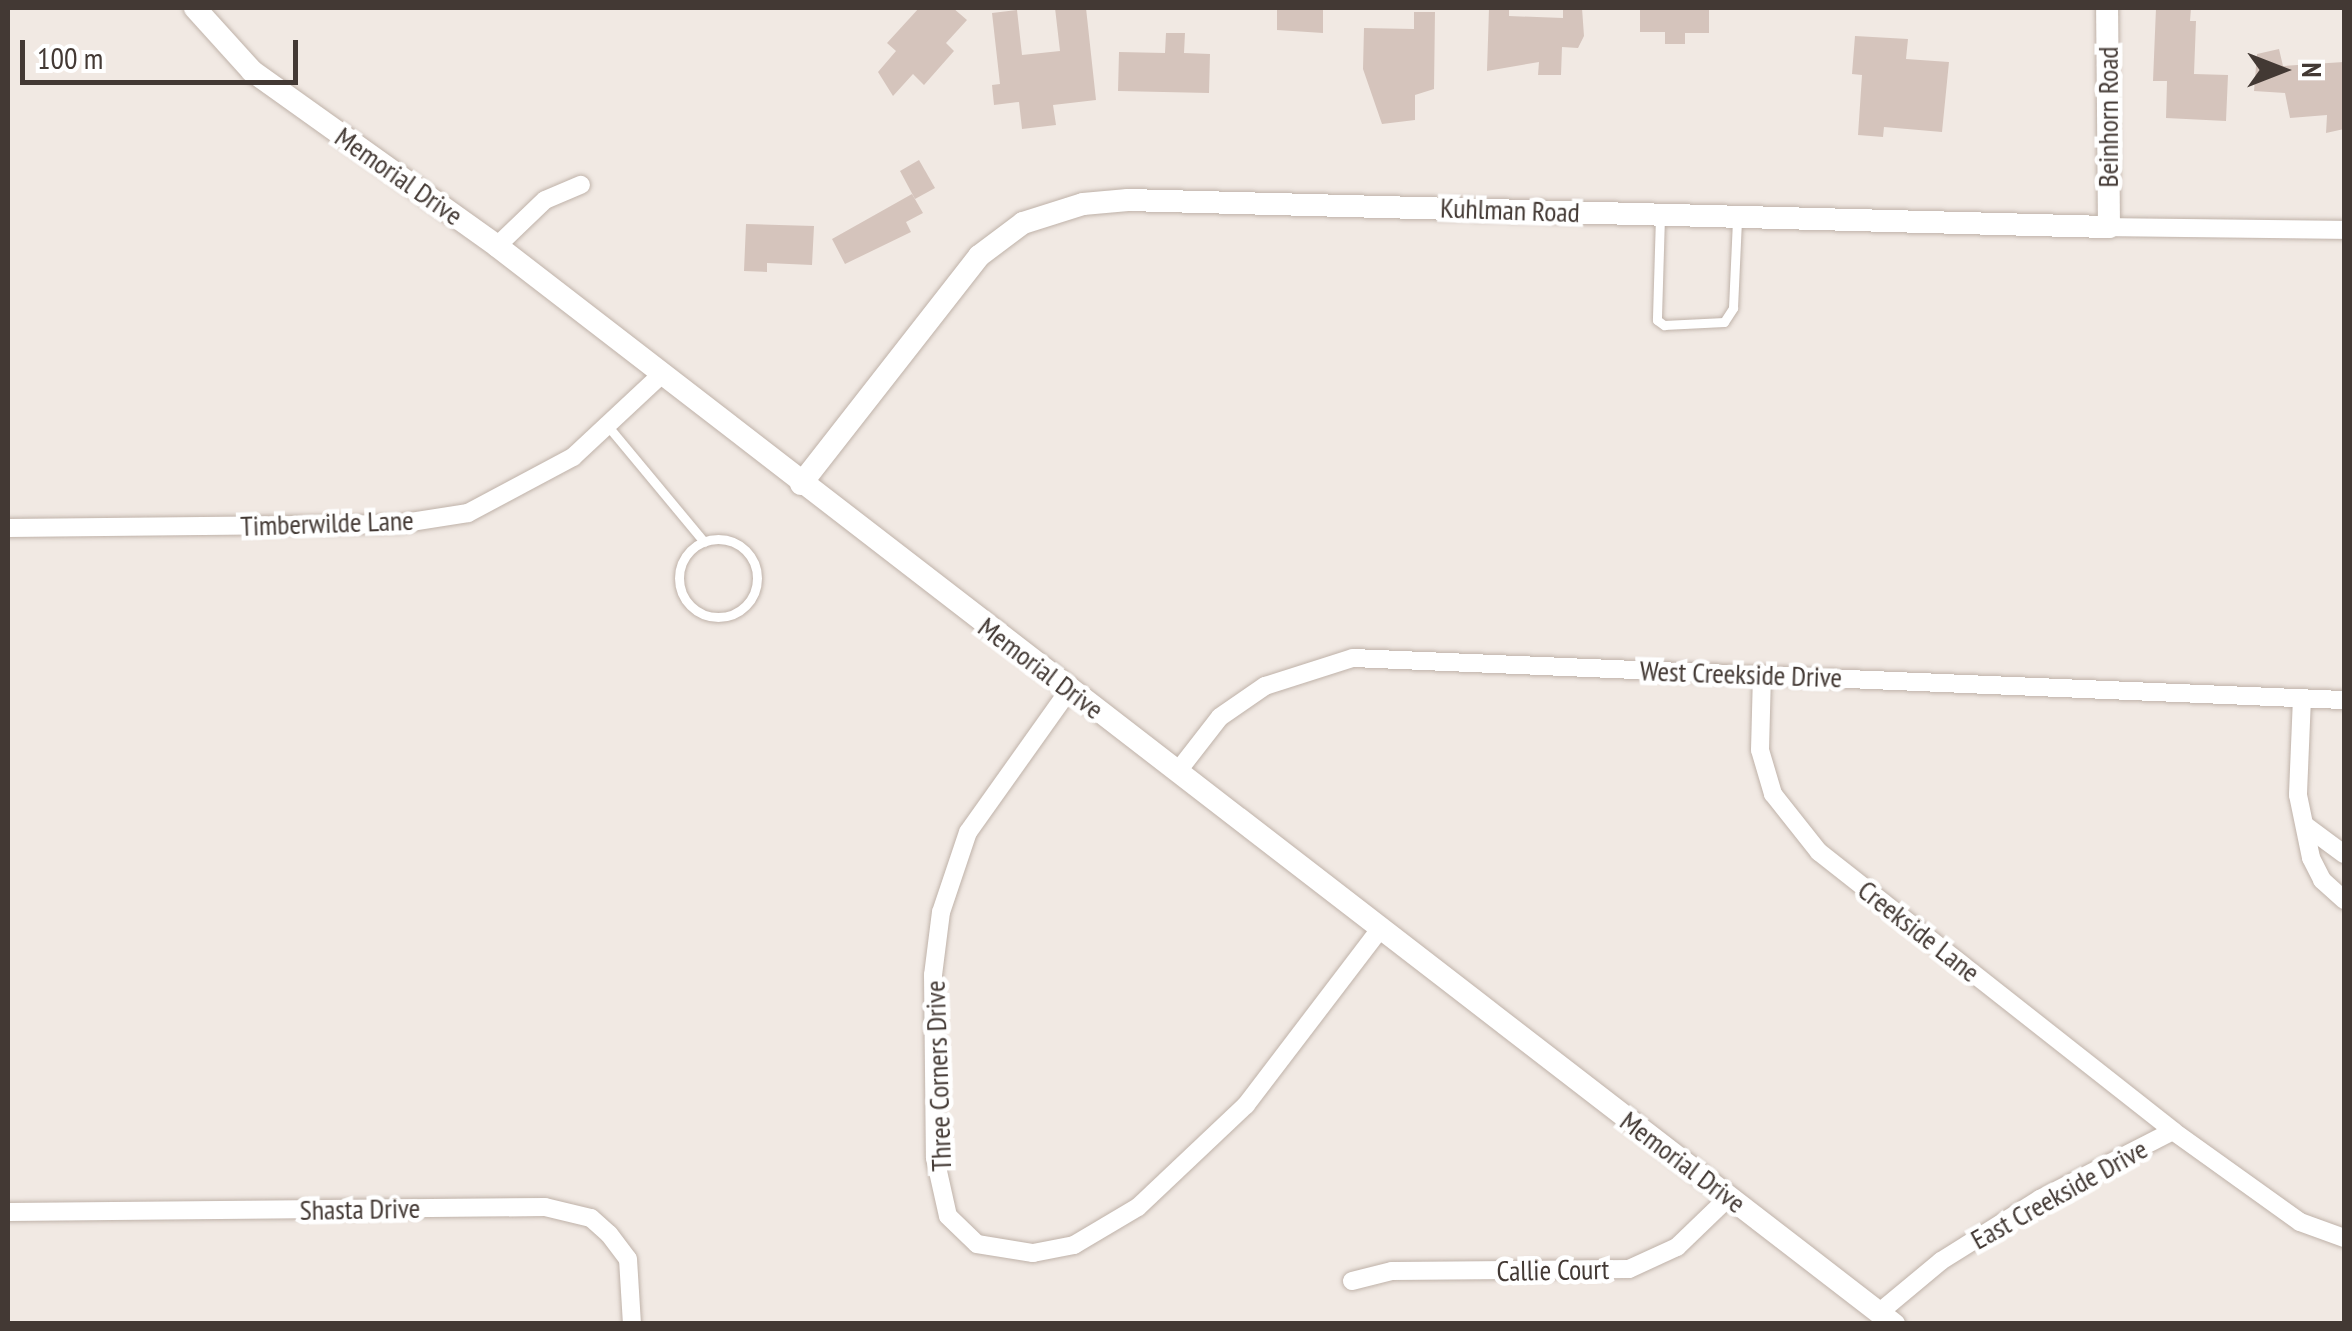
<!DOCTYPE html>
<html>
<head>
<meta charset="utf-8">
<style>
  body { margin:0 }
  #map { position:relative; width:2352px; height:1331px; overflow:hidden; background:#f1e9e3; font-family:"PT Sans Narrow",sans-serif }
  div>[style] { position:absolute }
  .building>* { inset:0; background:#d5c4bc }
  .roads { filter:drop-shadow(0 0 2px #bfb2a9) drop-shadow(0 0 2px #bfb2a9) }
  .service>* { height:9px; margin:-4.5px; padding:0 4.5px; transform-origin:4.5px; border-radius:4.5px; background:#fff }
  .service>.ring { margin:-4.5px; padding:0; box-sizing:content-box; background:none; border:9px solid #fff; border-radius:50% }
  .minor>* { height:18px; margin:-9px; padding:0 9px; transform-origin:9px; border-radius:9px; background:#fff }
  .tertiary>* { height:22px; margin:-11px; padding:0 11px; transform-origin:11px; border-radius:11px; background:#fff }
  span { translate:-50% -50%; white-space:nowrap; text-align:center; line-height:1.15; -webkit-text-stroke:9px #fff; paint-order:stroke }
  .street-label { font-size:28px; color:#433934 }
  .frame { position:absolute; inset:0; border:10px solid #433934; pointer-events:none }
  .north { position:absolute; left:2232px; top:20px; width:100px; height:100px; -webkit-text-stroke:8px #fff; paint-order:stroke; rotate:90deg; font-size:28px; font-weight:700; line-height:40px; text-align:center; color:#433934 }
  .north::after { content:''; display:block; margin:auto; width:35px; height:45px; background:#433934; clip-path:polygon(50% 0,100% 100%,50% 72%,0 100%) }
  .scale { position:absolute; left:20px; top:40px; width:278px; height:45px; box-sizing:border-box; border:5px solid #433934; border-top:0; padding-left:12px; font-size:30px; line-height:35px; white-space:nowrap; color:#433934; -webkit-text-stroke:8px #fff; paint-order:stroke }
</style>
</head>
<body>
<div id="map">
  <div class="building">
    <div style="clip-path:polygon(919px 8px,953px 8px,967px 20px,946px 43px,954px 51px,924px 85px,913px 74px,893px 96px,878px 72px,896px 51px,887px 43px)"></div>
    <div style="clip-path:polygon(1055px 8px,1086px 8px,1096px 100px,1053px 105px,1056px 125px,1022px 129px,1019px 102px,994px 105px,992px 85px,1000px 84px,992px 13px,1017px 10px,1022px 55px,1060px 51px)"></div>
    <div style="clip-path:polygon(1277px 8px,1323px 8px,1323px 33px,1277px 30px)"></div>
    <div style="clip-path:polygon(1489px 8px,1509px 8px,1509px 16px,1563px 18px,1563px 8px,1582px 8px,1584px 36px,1578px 48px,1562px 47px,1561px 75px,1538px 75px,1539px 62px,1487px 71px)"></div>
    <div style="clip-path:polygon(1640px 8px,1709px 8px,1709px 33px,1685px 33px,1685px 44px,1665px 44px,1665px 32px,1640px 32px)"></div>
    <div style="clip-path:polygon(2156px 8px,2191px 8px,2190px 21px,2196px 21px,2194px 74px,2228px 75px,2226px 121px,2166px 118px,2167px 81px,2153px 81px)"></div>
    <div style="clip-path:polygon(1414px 12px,1435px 12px,1434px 89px,1415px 95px,1415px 120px,1382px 124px,1363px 69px,1364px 28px,1414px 29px)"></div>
    <div style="clip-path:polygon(1166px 33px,1185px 33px,1184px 53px,1210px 54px,1209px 93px,1118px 91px,1119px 52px,1165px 53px)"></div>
    <div style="clip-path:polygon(1855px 36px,1908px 39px,1906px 59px,1949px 62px,1942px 132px,1884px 127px,1883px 137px,1858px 135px,1862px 75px,1852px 74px)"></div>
    <div style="clip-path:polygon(2279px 49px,2283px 66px,2344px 62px,2344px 129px,2326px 133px,2327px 115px,2290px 118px,2285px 93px,2254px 91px,2257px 54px)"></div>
    <div style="clip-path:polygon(919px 160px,935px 188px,915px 199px,900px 171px)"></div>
    <div style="clip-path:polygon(912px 194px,923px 213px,906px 222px,911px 232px,845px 264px,832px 239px)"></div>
    <div style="clip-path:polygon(746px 224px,814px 226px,812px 265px,767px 263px,767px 272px,744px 271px)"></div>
  </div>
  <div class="roads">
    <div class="service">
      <div style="left:1660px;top:216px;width:104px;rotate:91.7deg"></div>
      <div style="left:1657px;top:320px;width:9px;rotate:36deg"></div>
      <div style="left:1664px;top:325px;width:60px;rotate:-2.9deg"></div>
      <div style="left:1724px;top:322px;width:17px;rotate:-57deg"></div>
      <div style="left:1733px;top:308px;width:89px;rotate:-87.4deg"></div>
      <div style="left:607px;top:425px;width:152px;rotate:50.3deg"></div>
      <div class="ring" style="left:679px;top:539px;width:69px;height:69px"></div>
    </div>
    <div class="minor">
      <div style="left:2109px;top:227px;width:235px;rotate:0.7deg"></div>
      <div style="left:497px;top:246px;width:66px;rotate:-43.8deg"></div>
      <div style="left:545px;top:200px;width:39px;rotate:-23deg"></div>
      <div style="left:8px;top:528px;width:390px;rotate:-0.6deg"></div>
      <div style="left:398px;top:524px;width:71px;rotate:-8.9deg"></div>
      <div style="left:468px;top:513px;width:119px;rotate:-28.1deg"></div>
      <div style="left:573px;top:457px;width:119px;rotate:-43deg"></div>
      <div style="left:1762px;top:674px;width:76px;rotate:91.5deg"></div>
      <div style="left:1760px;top:750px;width:46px;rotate:73.5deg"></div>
      <div style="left:1773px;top:794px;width:74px;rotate:51.6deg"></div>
      <div style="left:1819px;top:852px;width:451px;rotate:38.2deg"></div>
      <div style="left:2173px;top:1131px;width:156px;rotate:35.6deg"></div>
      <div style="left:2300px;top:1222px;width:47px;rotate:20deg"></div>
      <div style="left:1069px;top:690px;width:174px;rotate:125.4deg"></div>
      <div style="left:968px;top:832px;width:84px;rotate:108.6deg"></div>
      <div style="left:941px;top:912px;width:64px;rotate:97.2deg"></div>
      <div style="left:933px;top:975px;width:183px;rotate:89.4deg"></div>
      <div style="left:935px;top:1158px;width:59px;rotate:77.4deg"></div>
      <div style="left:948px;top:1216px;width:40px;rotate:44deg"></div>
      <div style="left:977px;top:1244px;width:57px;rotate:9.1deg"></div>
      <div style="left:1033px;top:1253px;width:42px;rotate:-11deg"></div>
      <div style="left:1074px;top:1245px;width:74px;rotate:-30.7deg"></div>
      <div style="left:1138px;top:1207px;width:149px;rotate:-43.4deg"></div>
      <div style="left:1246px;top:1105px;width:221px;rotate:-52.7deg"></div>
      <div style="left:2302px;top:698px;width:97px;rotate:92.4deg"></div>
      <div style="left:2298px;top:795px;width:64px;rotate:78.3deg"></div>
      <div style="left:2311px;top:858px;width:25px;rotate:63deg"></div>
      <div style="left:2322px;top:880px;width:30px;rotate:42deg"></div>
      <div style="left:1178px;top:771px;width:68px;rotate:-52.1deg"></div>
      <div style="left:1220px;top:717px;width:55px;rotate:-34.6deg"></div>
      <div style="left:1265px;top:686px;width:92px;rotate:-17.7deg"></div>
      <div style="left:1353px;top:658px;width:992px;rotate:2.43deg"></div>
      <div style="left:2306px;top:826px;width:47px;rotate:36.4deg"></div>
      <div style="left:8px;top:1212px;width:537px;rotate:-0.53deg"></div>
      <div style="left:545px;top:1207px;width:47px;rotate:13.4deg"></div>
      <div style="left:591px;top:1218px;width:24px;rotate:42deg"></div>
      <div style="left:609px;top:1234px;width:31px;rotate:53deg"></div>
      <div style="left:628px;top:1259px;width:65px;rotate:86.5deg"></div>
      <div style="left:1352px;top:1281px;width:41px;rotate:-14deg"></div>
      <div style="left:1392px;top:1271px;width:237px;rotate:-0.5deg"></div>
      <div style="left:1629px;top:1269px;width:53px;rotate:-24.6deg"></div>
      <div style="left:1677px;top:1247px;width:72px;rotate:-43.9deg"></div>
      <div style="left:1881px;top:1311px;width:78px;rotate:-39.8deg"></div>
      <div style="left:1941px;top:1261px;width:117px;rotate:-32.1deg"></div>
      <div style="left:2040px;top:1199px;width:149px;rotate:-27.1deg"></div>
    </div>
    <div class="tertiary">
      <div style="left:195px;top:8px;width:85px;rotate:47.9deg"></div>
      <div style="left:252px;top:71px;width:301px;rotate:35.5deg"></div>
      <div style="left:497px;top:246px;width:1765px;rotate:37.66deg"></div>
      <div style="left:801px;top:484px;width:289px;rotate:-52deg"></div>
      <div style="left:979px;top:256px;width:55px;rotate:-36.9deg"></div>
      <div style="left:1023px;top:223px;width:63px;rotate:-17.6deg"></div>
      <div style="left:1083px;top:204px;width:45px;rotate:-5.1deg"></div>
      <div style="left:1128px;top:200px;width:981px;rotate:1.58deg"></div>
      <div style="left:2109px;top:227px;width:219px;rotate:-90.5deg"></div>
    </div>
  </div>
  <div class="street-label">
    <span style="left:2108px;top:117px;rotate:-90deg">Beinhorn Road</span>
    <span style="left:399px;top:176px;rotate:35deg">Memorial Drive</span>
    <span style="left:1510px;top:210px;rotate:2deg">Kuhlman Road</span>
    <span style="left:327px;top:523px;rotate:-2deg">Timberwilde Lane</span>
    <span style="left:1041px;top:668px;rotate:37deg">Memorial Drive</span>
    <span style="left:1741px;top:674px;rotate:2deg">West Creekside Drive</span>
    <span style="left:1919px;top:931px;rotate:38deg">Creekside Lane</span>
    <span style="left:938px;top:1076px;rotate:-92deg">Three Corners Drive</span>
    <span style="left:1683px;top:1162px;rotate:37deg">Memorial Drive</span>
    <span style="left:2059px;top:1194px;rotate:-29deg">East Creekside Drive</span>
    <span style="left:360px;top:1209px;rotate:-1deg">Shasta Drive</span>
    <span style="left:1553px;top:1270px;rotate:-1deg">Callie Court</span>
  </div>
  <div class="frame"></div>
  <div class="north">N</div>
  <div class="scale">100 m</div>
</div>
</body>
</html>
